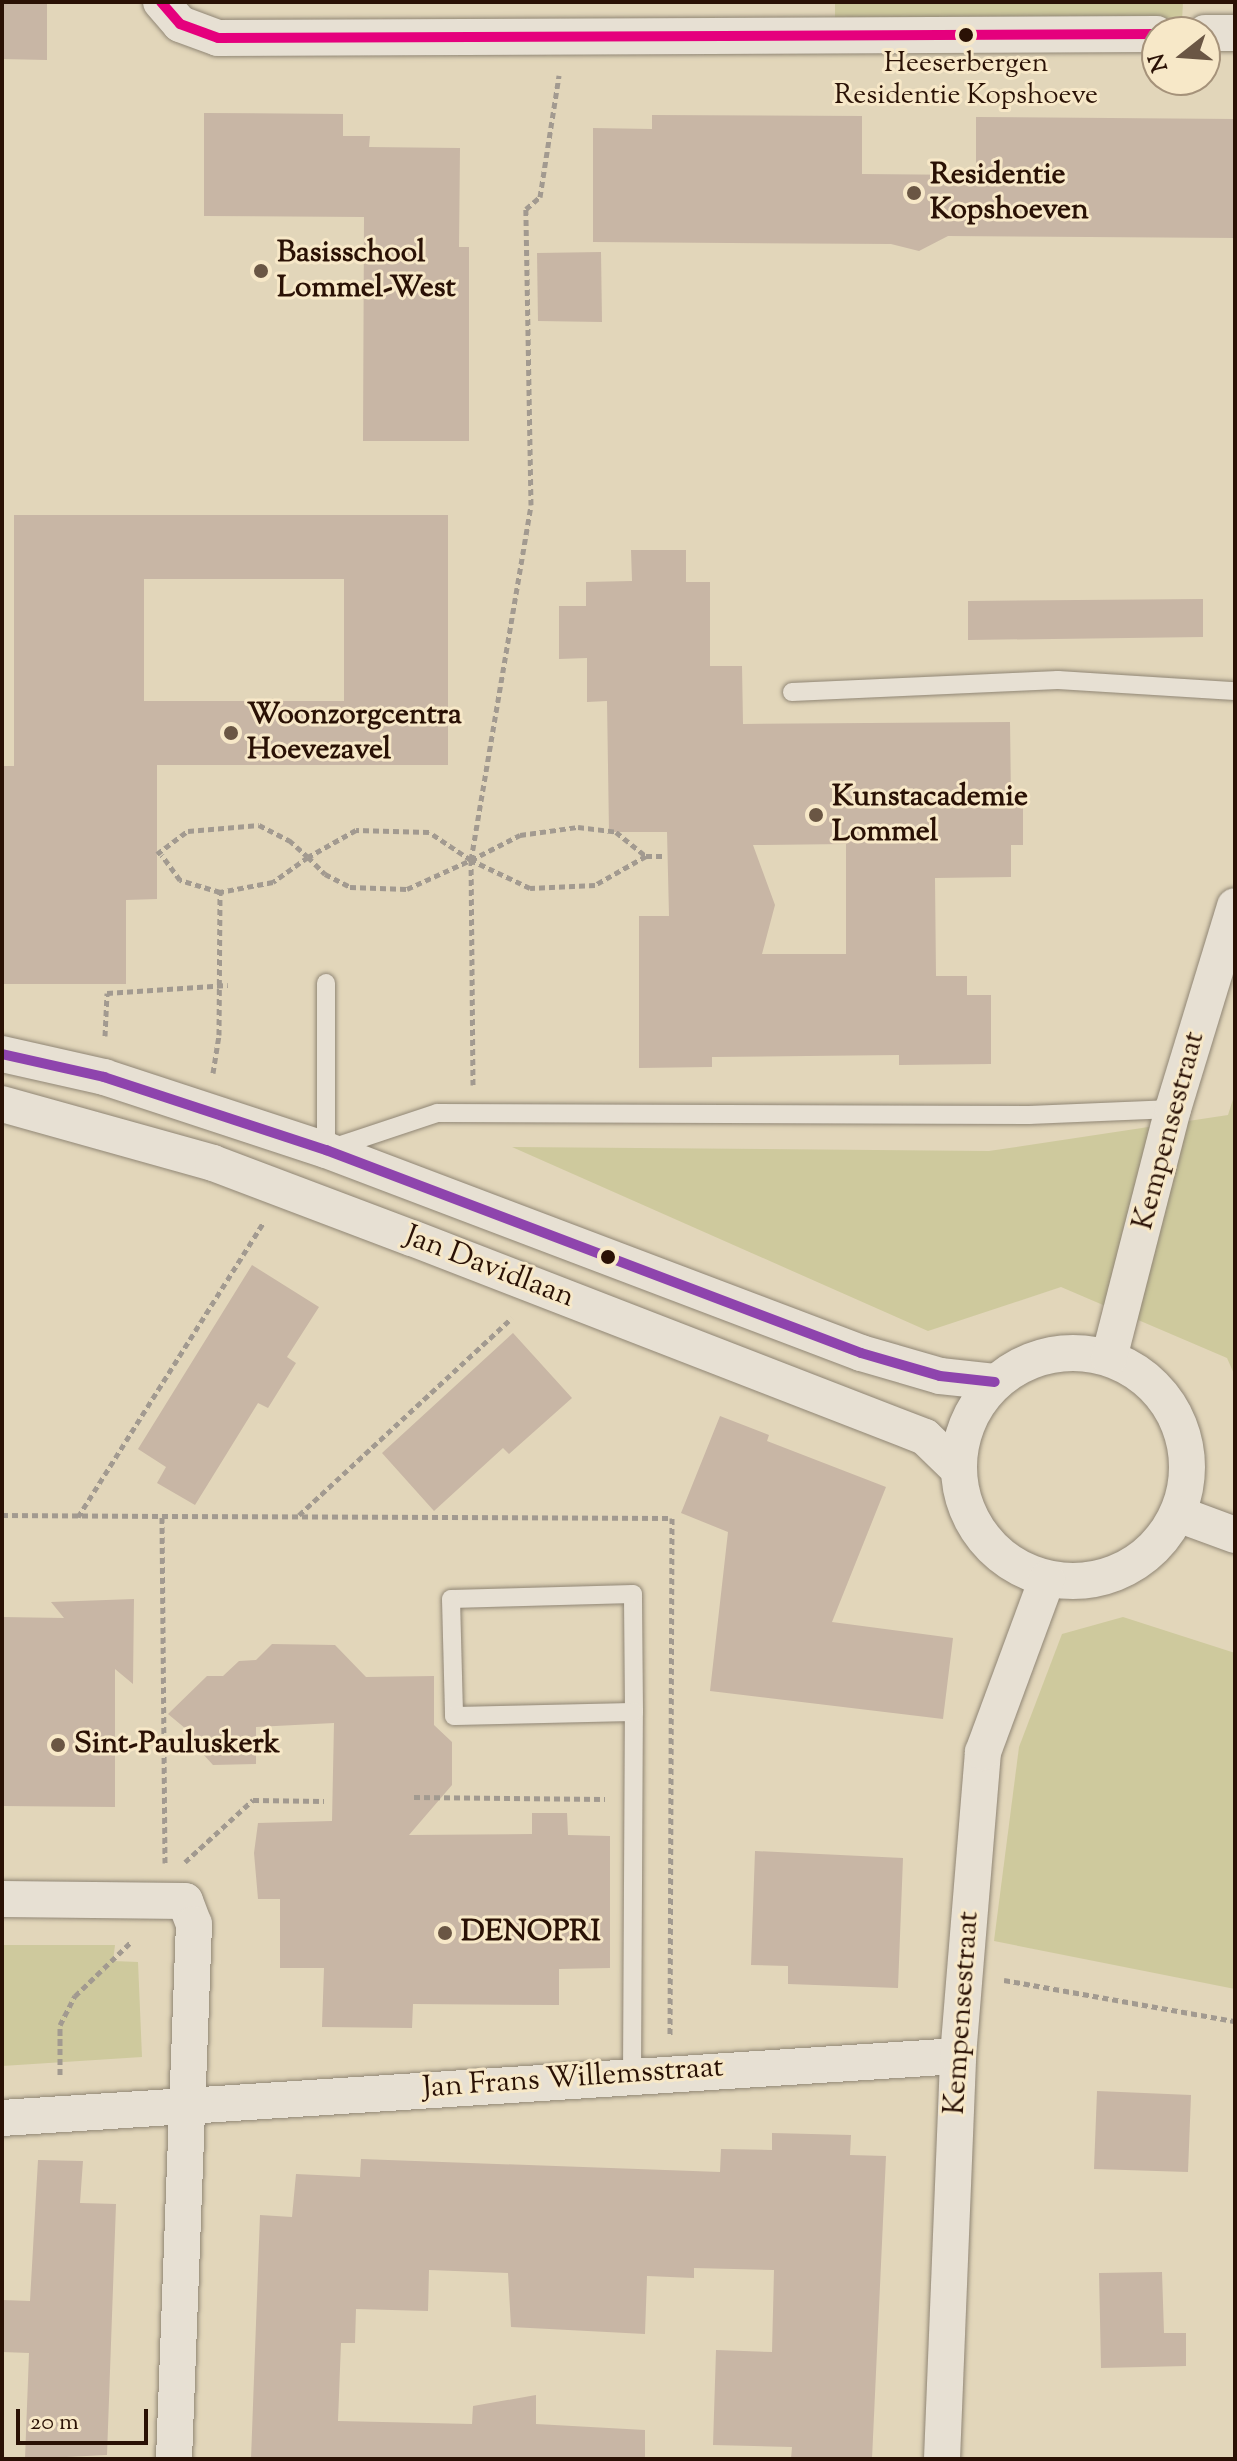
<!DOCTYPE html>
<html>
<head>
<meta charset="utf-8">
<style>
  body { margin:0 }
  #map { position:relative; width:1237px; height:2461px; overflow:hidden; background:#e2d6ba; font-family:"Sorts Mill Goudy",serif }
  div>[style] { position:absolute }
  .green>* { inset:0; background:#cec99d }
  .building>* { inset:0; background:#c8b6a5 }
  .path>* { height:5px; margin-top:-2.5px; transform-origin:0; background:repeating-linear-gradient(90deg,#a29a90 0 6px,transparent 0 10px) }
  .roads { filter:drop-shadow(0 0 2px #908675) drop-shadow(0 0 2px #908675) }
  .service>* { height:18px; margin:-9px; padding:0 9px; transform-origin:9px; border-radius:9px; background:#e7e0d3 }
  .minor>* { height:36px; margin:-18px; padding:0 18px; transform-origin:18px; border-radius:18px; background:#e7e0d3 }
  .minor>.ring { margin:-18px; padding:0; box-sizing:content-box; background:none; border:36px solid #e7e0d3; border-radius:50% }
  .bus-1>* { height:10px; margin:-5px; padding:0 5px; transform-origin:5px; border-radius:5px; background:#e5007d }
  .bus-2>* { height:10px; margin:-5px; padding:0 5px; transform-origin:5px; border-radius:5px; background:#8e44ad }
  .dots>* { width:22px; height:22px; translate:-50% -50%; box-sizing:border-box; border:4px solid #f7e8c8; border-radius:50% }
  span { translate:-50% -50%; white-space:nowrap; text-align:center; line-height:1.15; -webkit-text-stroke:6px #f7e8c8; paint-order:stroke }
  .bus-label { font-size:28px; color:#2a1105 }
  .poi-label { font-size:30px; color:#2a1105; font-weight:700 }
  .left { translate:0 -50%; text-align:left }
  .street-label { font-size:30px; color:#2a1105 }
  .frame { position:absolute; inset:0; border:4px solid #2a1105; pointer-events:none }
  .north { position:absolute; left:1141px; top:16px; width:80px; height:80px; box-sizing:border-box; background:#f7e8c8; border:2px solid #a5927a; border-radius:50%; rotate:253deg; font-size:22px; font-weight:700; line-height:32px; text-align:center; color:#2a1105 }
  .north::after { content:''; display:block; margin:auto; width:28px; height:36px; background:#6a5644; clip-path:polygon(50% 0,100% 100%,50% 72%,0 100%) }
  .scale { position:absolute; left:16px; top:2409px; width:132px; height:36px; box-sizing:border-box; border:4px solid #2a1105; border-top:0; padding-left:10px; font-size:24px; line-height:28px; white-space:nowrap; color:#2a1105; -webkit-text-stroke:6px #f7e8c8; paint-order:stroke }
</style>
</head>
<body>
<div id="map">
  <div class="green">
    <div style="clip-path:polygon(835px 2px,1183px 2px,1182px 21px,835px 21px)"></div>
    <div style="clip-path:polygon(1235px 1093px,1235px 1376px,1227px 1358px,1061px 1287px,928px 1331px,512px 1147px,989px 1151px,1228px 1115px)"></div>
    <div style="clip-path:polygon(1123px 1617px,1235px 1653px,1235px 1989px,994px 1941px,1019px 1747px,1062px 1634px)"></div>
    <div style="clip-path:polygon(2px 1945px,115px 1945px,113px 1961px,138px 1962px,142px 2057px,2px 2066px)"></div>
  </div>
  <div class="building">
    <div style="clip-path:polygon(2px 2px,47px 2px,47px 60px,2px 59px)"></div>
    <div style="clip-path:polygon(204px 113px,343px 114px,343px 136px,370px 136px,369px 147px,460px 148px,459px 247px,469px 247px,469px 441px,363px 441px,364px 217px,204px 216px)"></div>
    <div style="clip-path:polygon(652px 115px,862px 116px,862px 174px,976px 175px,976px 117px,1235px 119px,1235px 238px,948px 236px,919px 251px,891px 244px,593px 242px,593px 128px,652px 129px)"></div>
    <div style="clip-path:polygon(601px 252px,602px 322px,538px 321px,537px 253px)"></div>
    <div style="clip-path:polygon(evenodd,14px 515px,448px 515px,448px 765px,157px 765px,157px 899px,126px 900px,126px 984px,2px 984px,2px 766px,14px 766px,14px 515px,144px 579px,344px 579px,344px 701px,144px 701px,144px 579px)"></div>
    <div style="clip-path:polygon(evenodd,631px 550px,686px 550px,686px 582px,710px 582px,710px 666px,742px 666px,743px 724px,1010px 722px,1011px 798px,1023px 798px,1023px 845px,1011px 845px,1011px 877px,935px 878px,936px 976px,967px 976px,967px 995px,991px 995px,991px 1064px,899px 1065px,899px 1055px,712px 1057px,712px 1067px,639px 1068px,639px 916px,669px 916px,667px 832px,609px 832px,607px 701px,587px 702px,587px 658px,559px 659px,559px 606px,586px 606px,586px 582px,632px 581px,631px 550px,846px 844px,846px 954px,762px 954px,775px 905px,753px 845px,846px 844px)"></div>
    <div style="clip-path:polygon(1203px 599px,1203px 637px,968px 640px,968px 601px)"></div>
    <div style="clip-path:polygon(252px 1265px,319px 1307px,287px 1357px,296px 1363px,268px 1408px,258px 1403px,195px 1505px,157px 1483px,166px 1467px,138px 1449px)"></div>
    <div style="clip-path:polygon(513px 1333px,572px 1398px,509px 1454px,503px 1448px,434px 1511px,382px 1453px)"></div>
    <div style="clip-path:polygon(720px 1416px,769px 1435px,767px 1441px,886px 1487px,832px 1622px,953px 1638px,943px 1719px,710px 1691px,728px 1532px,681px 1513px)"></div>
    <div style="clip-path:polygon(134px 1599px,133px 1684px,115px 1669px,115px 1807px,2px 1806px,2px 1617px,64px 1618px,51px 1602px)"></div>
    <div style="clip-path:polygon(272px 1644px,335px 1645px,366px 1677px,434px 1676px,434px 1725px,452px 1742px,452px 1785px,409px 1835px,532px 1834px,532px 1813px,567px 1813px,568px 1835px,610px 1836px,610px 1968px,559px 1969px,559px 2005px,413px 2004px,412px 2028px,322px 2027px,324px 1968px,280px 1968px,280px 1899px,258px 1899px,254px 1853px,258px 1823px,332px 1821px,334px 1723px,256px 1727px,256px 1764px,213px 1765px,192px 1742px,192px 1734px,168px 1714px,207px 1676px,223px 1676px,239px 1661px,256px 1660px)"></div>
    <div style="clip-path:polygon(755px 1851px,903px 1858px,898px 1988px,788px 1984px,788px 1966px,751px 1965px)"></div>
    <div style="clip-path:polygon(1097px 2091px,1191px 2095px,1188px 2172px,1094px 2169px)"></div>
    <div style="clip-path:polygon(772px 2133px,851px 2135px,850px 2155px,886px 2156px,872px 2459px,791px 2459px,792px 2447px,713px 2445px,716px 2350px,772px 2352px,774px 2270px,694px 2268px,694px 2278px,647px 2276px,645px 2334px,511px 2327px,508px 2273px,429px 2270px,428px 2311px,356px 2309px,355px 2343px,341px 2343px,338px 2421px,472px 2424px,473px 2406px,536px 2395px,536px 2424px,645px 2430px,645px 2459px,251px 2459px,260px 2215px,292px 2217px,296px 2174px,360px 2177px,361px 2159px,720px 2172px,721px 2149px,772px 2150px)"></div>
    <div style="clip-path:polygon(38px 2160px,83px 2161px,80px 2203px,116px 2204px,107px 2455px,25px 2459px,29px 2353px,2px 2352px,2px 2300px,30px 2301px)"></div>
    <div style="clip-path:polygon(1162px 2272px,1164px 2333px,1186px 2333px,1186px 2366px,1101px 2368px,1099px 2273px)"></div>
  </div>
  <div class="path">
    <div style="left:157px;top:854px;width:39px;rotate:-37deg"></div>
    <div style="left:188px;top:831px;width:71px;rotate:-4.8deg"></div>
    <div style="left:259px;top:825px;width:34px;rotate:27deg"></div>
    <div style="left:289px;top:840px;width:25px;rotate:42deg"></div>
    <div style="left:308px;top:857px;width:24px;rotate:45deg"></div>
    <div style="left:325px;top:874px;width:28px;rotate:27deg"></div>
    <div style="left:350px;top:887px;width:57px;rotate:2deg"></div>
    <div style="left:407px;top:889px;width:70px;rotate:-24.4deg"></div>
    <div style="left:471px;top:860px;width:55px;rotate:-27deg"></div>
    <div style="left:520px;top:835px;width:59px;rotate:-7.9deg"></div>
    <div style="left:578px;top:827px;width:38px;rotate:7deg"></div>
    <div style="left:616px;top:832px;width:38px;rotate:39deg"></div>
    <div style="left:646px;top:856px;width:59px;rotate:150.4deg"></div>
    <div style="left:595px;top:885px;width:65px;rotate:177.4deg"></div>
    <div style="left:530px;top:888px;width:65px;rotate:-154.6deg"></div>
    <div style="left:471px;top:860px;width:50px;rotate:-146.3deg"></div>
    <div style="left:429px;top:832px;width:73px;rotate:-178.4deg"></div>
    <div style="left:356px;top:830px;width:55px;rotate:150.6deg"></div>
    <div style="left:308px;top:857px;width:43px;rotate:144.5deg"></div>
    <div style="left:273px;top:882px;width:54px;rotate:169.3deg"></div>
    <div style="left:220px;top:892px;width:42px;rotate:-163.3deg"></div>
    <div style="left:180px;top:880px;width:31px;rotate:-126deg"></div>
    <div style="left:646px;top:856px;width:16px"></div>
    <div style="left:105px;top:1036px;width:43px;rotate:-87.3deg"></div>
    <div style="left:107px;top:993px;width:121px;rotate:-3.8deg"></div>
    <div style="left:213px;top:1073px;width:38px;rotate:-81deg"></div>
    <div style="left:219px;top:1035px;width:143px;rotate:-89.6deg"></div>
    <div style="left:473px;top:1085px;width:225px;rotate:-90.5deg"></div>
    <div style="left:471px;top:860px;width:360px;rotate:-80.4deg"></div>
    <div style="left:531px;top:505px;width:296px;rotate:-91deg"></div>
    <div style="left:526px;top:209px;width:18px;rotate:-41deg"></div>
    <div style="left:540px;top:197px;width:123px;rotate:-81.1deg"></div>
    <div style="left:2px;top:1515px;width:160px;rotate:0.4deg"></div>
    <div style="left:299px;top:1515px;width:290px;rotate:-42.8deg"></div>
    <div style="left:78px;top:1517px;width:347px;rotate:-57.8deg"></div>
    <div style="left:414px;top:1797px;width:191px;rotate:0.6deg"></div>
    <div style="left:185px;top:1862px;width:92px;rotate:-42.4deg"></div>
    <div style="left:253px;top:1800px;width:71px;rotate:0.8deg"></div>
    <div style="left:165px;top:1863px;width:347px;rotate:-90.5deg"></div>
    <div style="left:162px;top:1516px;width:510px;rotate:0.22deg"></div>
    <div style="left:672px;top:1518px;width:517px;rotate:90.22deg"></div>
    <div style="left:1004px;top:1980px;width:235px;rotate:10.1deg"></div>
    <div style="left:60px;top:2075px;width:50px;rotate:-90deg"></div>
    <div style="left:60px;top:2025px;width:33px;rotate:-63deg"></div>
    <div style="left:75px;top:1996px;width:79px;rotate:-44deg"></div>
  </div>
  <div class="roads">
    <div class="service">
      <div style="left:792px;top:692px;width:266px;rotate:-2.6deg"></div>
      <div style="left:1058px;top:680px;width:177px;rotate:3.6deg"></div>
      <div style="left:326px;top:983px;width:167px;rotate:90deg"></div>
      <div style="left:326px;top:1150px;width:117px;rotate:-18.4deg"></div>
      <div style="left:437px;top:1113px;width:592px;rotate:0.19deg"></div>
      <div style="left:1029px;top:1115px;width:144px;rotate:-2.4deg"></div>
      <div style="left:632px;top:2075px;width:363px;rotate:-89.7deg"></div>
      <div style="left:634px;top:1712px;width:118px;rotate:-90.5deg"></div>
      <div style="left:633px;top:1594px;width:182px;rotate:178.4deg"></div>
      <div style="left:451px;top:1599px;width:117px;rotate:88.5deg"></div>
      <div style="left:454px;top:1716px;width:180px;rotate:-1.3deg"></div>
    </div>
    <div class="minor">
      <div style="left:161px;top:2px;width:29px;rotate:49deg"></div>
      <div style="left:180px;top:24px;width:40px;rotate:20.2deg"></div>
      <div style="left:218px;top:38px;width:939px;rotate:-0.24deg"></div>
      <div style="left:1205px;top:33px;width:30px"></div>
      <div style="left:2px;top:1054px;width:105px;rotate:12.7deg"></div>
      <div style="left:104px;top:1077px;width:234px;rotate:18.2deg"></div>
      <div style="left:326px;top:1150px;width:572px;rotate:20.78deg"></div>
      <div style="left:861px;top:1353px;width:82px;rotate:16.2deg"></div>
      <div style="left:940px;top:1376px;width:55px;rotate:6.2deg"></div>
      <div style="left:2px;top:1104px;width:219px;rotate:15.6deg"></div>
      <div style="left:213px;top:1163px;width:213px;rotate:20.7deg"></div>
      <div style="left:412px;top:1238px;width:550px;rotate:21.2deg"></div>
      <div style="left:925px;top:1437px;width:46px;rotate:44.1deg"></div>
      <div class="ring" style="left:959px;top:1353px;width:192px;height:192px"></div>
      <div style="left:1109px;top:1358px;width:257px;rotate:-75.6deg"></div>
      <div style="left:1173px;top:1109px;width:212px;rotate:-73deg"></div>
      <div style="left:1178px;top:1514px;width:61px;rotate:20.2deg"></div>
      <div style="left:2px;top:1899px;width:183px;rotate:0.6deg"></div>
      <div style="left:185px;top:1901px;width:25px;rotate:69deg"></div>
      <div style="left:194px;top:1924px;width:535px;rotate:92.14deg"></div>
      <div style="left:2px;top:2118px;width:958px;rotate:-3.71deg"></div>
      <div style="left:942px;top:2459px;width:403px;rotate:-87.7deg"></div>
      <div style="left:958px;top:2056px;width:305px;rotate:-85.3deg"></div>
      <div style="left:983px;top:1752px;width:184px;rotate:-69.7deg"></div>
    </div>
  </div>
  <div class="bus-1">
    <div style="left:161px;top:2px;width:29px;rotate:49deg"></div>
    <div style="left:180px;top:24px;width:40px;rotate:20.2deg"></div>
    <div style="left:218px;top:38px;width:939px;rotate:-0.24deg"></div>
  </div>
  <div class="bus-2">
    <div style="left:2px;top:1054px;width:105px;rotate:12.7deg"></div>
    <div style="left:104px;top:1077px;width:234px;rotate:18.2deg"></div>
    <div style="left:326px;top:1150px;width:572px;rotate:20.78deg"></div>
    <div style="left:861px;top:1353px;width:82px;rotate:16.2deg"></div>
    <div style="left:940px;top:1376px;width:55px;rotate:6.2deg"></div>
  </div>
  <div class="dots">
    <div style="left:966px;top:35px;background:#2a1105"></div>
    <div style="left:914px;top:193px;background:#6a5644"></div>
    <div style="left:261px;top:271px;background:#6a5644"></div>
    <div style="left:231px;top:733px;background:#6a5644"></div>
    <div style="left:816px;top:815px;background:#6a5644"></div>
    <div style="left:608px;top:1257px;background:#2a1105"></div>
    <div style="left:58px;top:1745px;background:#6a5644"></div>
    <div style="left:445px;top:1933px;background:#6a5644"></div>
  </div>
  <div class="bus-label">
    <span style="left:966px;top:80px">Heeserbergen<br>Residentie Kopshoeve</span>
  </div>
  <div class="poi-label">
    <span class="left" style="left:930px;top:193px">Residentie<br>Kopshoeven</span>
    <span class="left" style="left:277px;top:271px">Basisschool<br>Lommel-West</span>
    <span class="left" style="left:247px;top:733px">Woonzorgcentra<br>Hoevezavel</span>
    <span class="left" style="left:832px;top:815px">Kunstacademie<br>Lommel</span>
    <span class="left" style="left:74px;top:1745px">Sint-Pauluskerk</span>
    <span class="left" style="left:461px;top:1933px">DENOPRI</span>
  </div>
  <div class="street-label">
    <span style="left:1170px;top:1131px;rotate:-75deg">Kempensestraat</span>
    <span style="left:489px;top:1268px;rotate:21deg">Jan Davidlaan</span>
    <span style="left:963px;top:2013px;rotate:-86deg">Kempensestraat</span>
    <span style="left:573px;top:2079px;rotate:-4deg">Jan Frans Willemsstraat</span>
  </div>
  <div class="frame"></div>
  <div class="north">N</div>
  <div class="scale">20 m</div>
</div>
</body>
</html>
